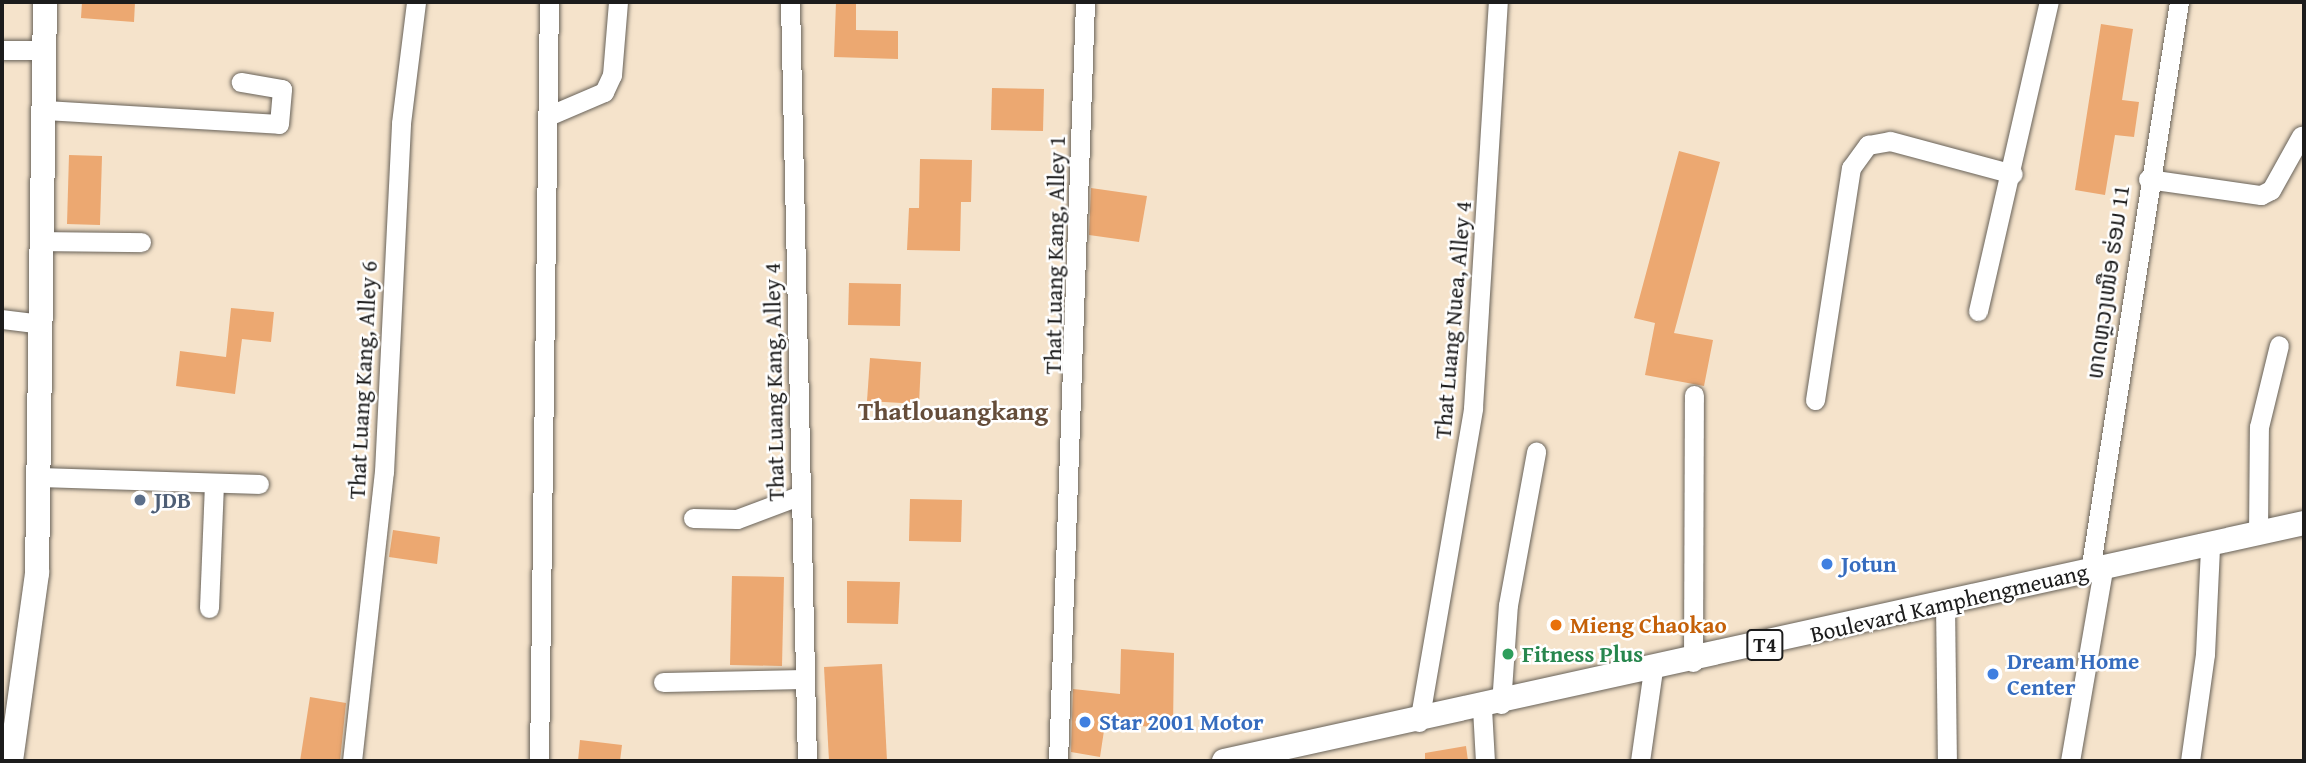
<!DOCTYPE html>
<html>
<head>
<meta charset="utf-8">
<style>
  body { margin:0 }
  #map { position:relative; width:2306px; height:763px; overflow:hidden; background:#f5e3cb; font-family:"Gentium Book Plus","Noto Sans Lao",serif }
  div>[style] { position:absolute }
  .building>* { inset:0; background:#eca871 }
  .roads { filter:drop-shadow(0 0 2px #686259) drop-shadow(0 0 2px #686259) }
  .minor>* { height:19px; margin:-9.5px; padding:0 9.5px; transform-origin:9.5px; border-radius:9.5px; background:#fff }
  .major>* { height:24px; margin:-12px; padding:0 12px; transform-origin:12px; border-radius:12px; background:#fff }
  .dots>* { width:19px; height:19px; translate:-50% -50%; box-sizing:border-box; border:4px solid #fff; border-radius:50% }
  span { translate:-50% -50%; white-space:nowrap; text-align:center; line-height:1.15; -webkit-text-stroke:5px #fff; paint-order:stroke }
  .shield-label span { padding:2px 5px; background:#fff; border:2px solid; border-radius:5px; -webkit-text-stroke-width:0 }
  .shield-label { font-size:21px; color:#1c1c1c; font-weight:700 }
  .street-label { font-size:23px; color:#1c1c1c }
  .service-label { font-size:23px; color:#4e5e75; font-weight:700 }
  .left { translate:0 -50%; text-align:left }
  .shop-label { font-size:23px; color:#366cbe; font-weight:700 }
  .food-label { font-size:23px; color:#c56008; font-weight:700 }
  .leisure-label { font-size:23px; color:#27864d; font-weight:700 }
  .quarter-label { font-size:26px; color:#654d3a; font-weight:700 }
  .frame { position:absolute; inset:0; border:4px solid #1c1c1c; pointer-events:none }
</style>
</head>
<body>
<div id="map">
  <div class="building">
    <div style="clip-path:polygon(82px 2px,135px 2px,134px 22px,81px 18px)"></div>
    <div style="clip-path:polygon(836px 2px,856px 2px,856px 30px,898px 31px,898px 59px,834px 57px)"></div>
    <div style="clip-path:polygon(2101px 24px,2133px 29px,2122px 100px,2139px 102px,2134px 137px,2115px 135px,2105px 195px,2075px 190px)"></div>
    <div style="clip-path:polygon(992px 88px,1044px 89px,1043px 131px,991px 130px)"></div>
    <div style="clip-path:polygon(1679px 151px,1720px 162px,1674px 333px,1713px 340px,1704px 386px,1645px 375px,1655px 323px,1634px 318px)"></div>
    <div style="clip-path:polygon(69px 155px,102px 156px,100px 225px,67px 224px)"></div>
    <div style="clip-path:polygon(920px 159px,972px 160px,971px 202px,961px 202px,960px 251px,907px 250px,909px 208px,919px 208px)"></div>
    <div style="clip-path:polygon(1091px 188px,1147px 196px,1139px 242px,1089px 235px)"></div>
    <div style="clip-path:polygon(849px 283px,901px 284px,900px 326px,848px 325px)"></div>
    <div style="clip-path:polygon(231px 308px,274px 312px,271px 342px,242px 339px,235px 394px,176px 386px,180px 351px,226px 357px)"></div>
    <div style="clip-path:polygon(870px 358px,921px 362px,919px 404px,867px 401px)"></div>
    <div style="clip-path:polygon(910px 499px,962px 500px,961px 542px,909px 541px)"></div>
    <div style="clip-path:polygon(393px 530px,440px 537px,437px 564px,389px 557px)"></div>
    <div style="clip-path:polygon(732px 576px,784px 577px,782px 666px,730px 665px)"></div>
    <div style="clip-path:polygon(847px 581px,900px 582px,898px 624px,847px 623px)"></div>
    <div style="clip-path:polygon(1121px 649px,1174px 653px,1173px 728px,1105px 724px,1100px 757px,1071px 752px,1073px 689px,1120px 694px)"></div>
    <div style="clip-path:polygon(882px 664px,887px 761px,829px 761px,824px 667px)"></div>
    <div style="clip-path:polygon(310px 697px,346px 703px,340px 761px,300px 761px)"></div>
    <div style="clip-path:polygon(580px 740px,622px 745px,620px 761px,578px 761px)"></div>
    <div style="clip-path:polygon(1466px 746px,1468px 761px,1425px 761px,1425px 753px)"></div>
  </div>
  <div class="roads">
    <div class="minor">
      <div style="left:790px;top:2px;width:759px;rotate:88.72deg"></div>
      <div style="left:2px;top:50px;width:43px"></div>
      <div style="left:45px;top:110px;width:234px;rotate:3.4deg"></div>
      <div style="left:279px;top:124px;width:35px;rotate:-85deg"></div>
      <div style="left:282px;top:89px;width:42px;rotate:-170.3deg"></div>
      <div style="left:548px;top:116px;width:61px;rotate:-23.2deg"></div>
      <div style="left:604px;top:92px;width:19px;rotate:-65deg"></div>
      <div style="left:612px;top:75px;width:73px;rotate:-85.3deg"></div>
      <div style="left:2148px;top:179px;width:114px;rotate:8.1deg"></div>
      <div style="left:2261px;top:195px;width:11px;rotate:-27deg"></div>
      <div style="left:2271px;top:190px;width:62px;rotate:-60.9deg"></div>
      <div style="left:43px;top:241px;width:98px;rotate:0.6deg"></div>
      <div style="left:1978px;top:311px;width:317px;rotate:-77.1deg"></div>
      <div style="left:2px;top:319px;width:40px;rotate:7.1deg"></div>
      <div style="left:1815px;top:400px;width:235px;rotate:-81.2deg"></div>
      <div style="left:1851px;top:168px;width:29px;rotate:-54deg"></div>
      <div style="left:1868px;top:145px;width:22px;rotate:-10deg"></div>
      <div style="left:1890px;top:141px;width:127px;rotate:15deg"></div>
      <div style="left:41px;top:477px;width:218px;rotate:1.8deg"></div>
      <div style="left:693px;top:518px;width:44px;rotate:1.3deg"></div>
      <div style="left:737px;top:519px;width:68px;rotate:-20.6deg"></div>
      <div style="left:2258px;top:534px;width:107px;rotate:-89.5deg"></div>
      <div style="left:2259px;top:427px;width:84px;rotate:-76.3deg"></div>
      <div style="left:2090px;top:571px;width:576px;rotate:-81.11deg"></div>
      <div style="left:1945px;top:603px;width:158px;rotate:89.3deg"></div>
      <div style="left:209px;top:608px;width:125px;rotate:-87.7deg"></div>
      <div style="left:1693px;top:662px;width:267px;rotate:-89.8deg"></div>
      <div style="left:663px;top:682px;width:142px;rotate:-1.2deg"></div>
      <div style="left:1501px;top:704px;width:99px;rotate:-86deg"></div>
      <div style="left:1508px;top:605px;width:156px;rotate:-79.6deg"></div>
      <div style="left:1482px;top:708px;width:53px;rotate:86.8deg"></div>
      <div style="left:1419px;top:722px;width:319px;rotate:-80.2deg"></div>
      <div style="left:1473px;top:408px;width:407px;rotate:-86.5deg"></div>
      <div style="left:352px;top:761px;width:291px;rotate:-83.7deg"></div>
      <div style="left:384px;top:472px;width:349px;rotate:-87.2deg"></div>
      <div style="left:401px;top:123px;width:122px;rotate:-82.9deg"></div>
      <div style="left:539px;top:761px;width:759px;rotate:-89.25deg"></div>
      <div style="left:1058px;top:761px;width:759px;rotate:-87.96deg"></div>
      <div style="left:1640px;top:761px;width:92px;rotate:-81.9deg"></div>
      <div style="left:2070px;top:761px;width:195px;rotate:-80.2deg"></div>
      <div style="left:2190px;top:761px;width:108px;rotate:-82deg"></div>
      <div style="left:2205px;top:654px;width:107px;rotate:-87.3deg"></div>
    </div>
    <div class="major">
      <div style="left:11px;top:761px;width:190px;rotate:-82.1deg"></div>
      <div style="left:37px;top:573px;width:571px;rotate:-89.2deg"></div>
      <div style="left:1224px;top:761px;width:1106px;rotate:-12.43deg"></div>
    </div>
  </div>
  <div class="dots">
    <div style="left:140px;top:500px;background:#5c6f8a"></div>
    <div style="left:1827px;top:564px;background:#3f7fe0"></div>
    <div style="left:1556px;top:625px;background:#e8710a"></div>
    <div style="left:1508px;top:654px;background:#2e9e5b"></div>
    <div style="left:1993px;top:674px;background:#3f7fe0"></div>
    <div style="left:1085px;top:722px;background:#3f7fe0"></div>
  </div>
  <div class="shield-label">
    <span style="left:1765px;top:645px">T4</span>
  </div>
  <div class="street-label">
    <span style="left:1055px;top:255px;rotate:-89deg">That Luang Kang, Alley 1</span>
    <span style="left:2108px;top:282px;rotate:-82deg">ທາດຫຼວງເໜືອ ຮ່ອມ 11</span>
    <span style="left:1453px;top:320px;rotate:-85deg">That Luang Nuea, Alley 4</span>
    <span style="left:363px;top:380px;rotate:-87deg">That Luang Kang, Alley 6</span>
    <span style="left:774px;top:382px;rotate:-91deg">That Luang Kang, Alley 4</span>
    <span style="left:1949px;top:603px;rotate:-13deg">Boulevard Kamphengmeuang</span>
  </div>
  <div class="service-label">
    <span class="left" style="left:154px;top:500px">JDB</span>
  </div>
  <div class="shop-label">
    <span class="left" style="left:1841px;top:564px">Jotun</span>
    <span class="left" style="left:2007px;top:674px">Dream Home<br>Center</span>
    <span class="left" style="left:1099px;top:722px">Star 2001 Motor</span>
  </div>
  <div class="food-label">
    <span class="left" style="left:1570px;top:625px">Mieng Chaokao</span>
  </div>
  <div class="leisure-label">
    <span class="left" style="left:1522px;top:654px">Fitness Plus</span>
  </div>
  <div class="quarter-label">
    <span style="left:953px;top:411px">Thatlouangkang</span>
  </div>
  <div class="frame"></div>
</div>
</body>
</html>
